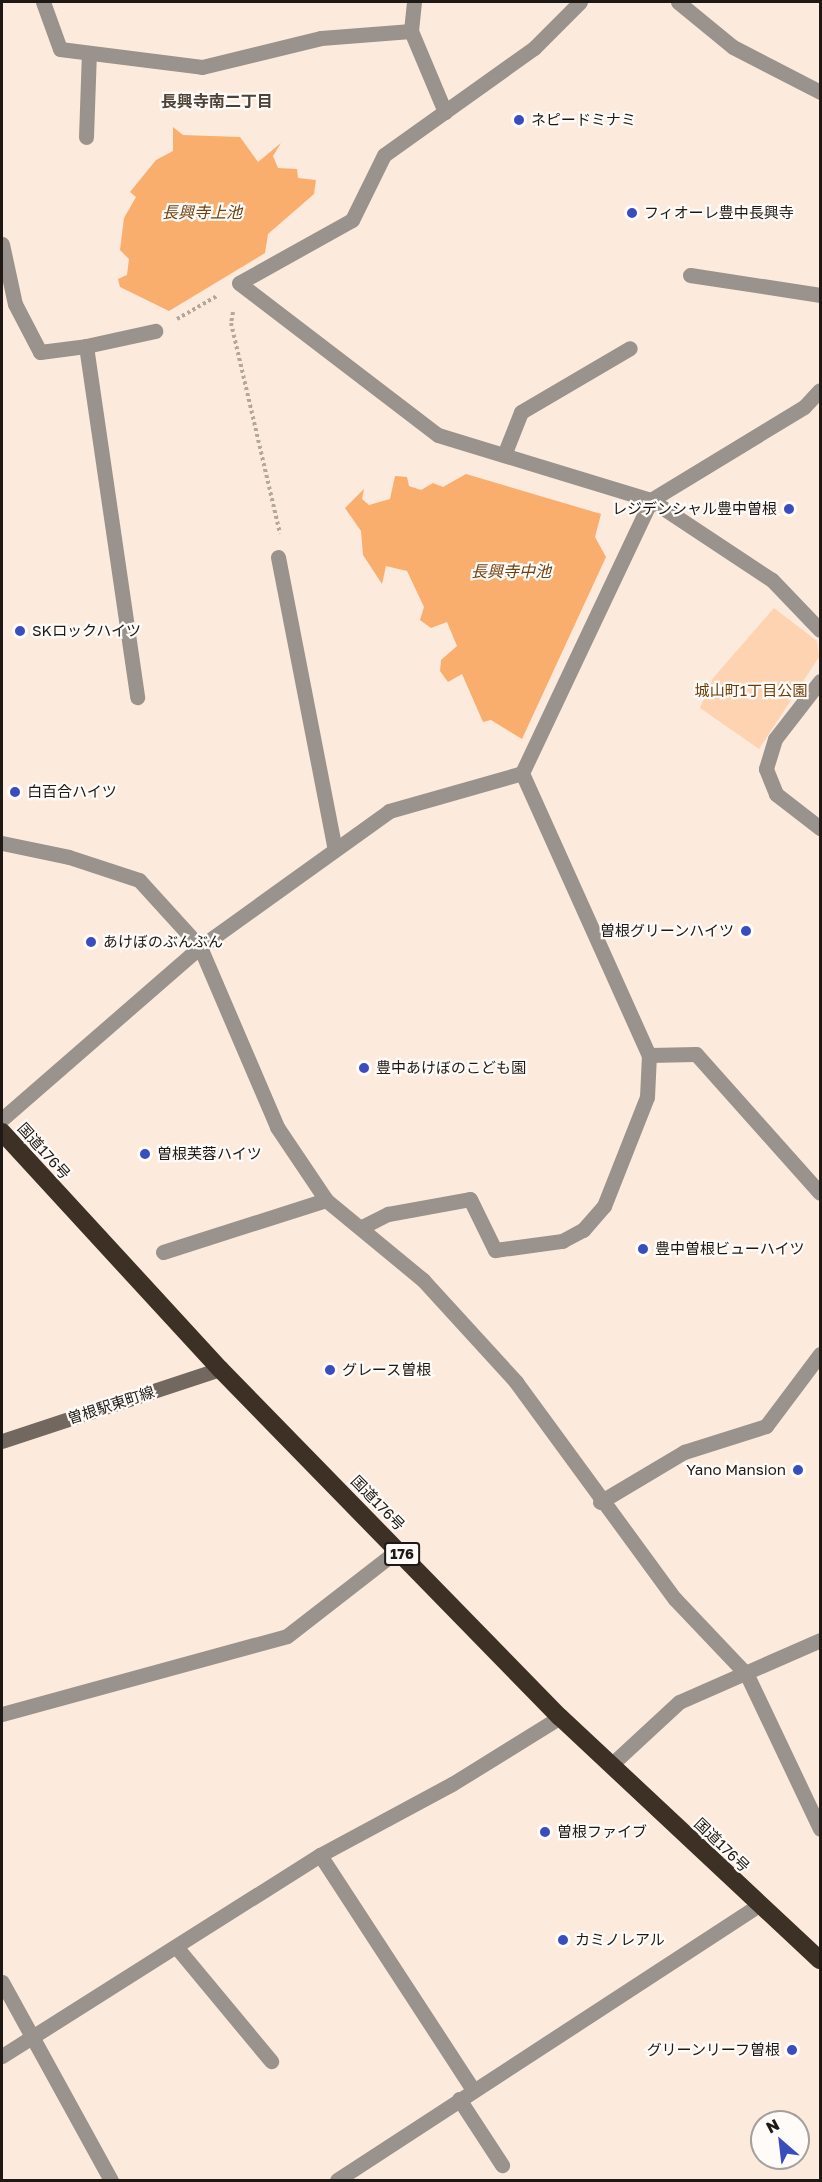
<!DOCTYPE html>
<html>
<head>
<meta charset="utf-8">
<style>
  body { margin:0 }
  #map { position:relative; width:822px; height:2182px; overflow:hidden; background:#fcebdd; font-family:"Golos Text","Noto Sans JP",sans-serif }
  div>[style] { position:absolute }
  .green>* { inset:0; background:#fed3b1 }
  .water>* { inset:0; background:#f9ae6e }
  .path>* { height:4px; margin-top:-2px; transform-origin:0; background:repeating-linear-gradient(90deg,#b4a79c 0 3px,transparent 0 6px) }
  .lane>* { height:15px; margin:-7.5px; padding:0 7.5px; transform-origin:7.5px; border-radius:7.5px; background:#9a938d }
  .street>* { height:15px; margin:-7.5px; padding:0 7.5px; transform-origin:7.5px; border-radius:7.5px; background:#9a938d }
  .secondary>* { height:15px; margin:-7.5px; padding:0 7.5px; transform-origin:7.5px; border-radius:7.5px; background:#726860 }
  .highway>* { height:18px; margin:-9px; padding:0 9px; transform-origin:9px; border-radius:9px; background:#3d3126 }
  .dots>* { width:16px; height:16px; translate:-50% -50%; box-sizing:border-box; border:3px solid #fefbf8; border-radius:50% }
  span { translate:-50% -50%; white-space:nowrap; text-align:center; line-height:1.15; -webkit-text-stroke:4.5px #fefbf8; paint-order:stroke }
  .shield-label span { padding:2px 4px; background:#fefbf8; border:2px solid; border-radius:4px; -webkit-text-stroke-width:0 }
  .shield-label { font-size:14px; color:#1e1914; font-weight:700 }
  .poi-label { font-size:15px; color:#1e1914 }
  .left { translate:0 -50%; text-align:left }
  .right { translate:-100% -50%; text-align:right }
  .park-label { font-size:15px; color:#6b3b07 }
  .street-label { font-size:15px; color:#1e1914 }
  .neighbourhood-label { font-size:16px; color:#4e4136; font-weight:700 }
  .water-label { font-size:16px; color:#71410f; font-style:italic }
  .frame { position:absolute; inset:0; border:3px solid #1e1914; pointer-events:none }
  .north { position:absolute; left:750px; top:2110px; width:60px; height:60px; box-sizing:border-box; background:#fefbf8; border:2px solid #a4a19d; border-radius:50%; rotate:332deg; font-size:16px; font-weight:700; line-height:24px; text-align:center; color:#1e1914 }
  .north::after { content:''; display:block; margin:auto; width:21px; height:27px; background:#394dbf; clip-path:polygon(50% 0,100% 100%,50% 72%,0 100%) }
</style>
</head>
<body>
<div id="map">
  <div class="green">
    <div style="clip-path:polygon(774px 608px,817px 641px,819px 657px,759px 749px,700px 708px,713px 678px)"></div>
  </div>
  <div class="water">
    <div style="clip-path:polygon(173px 127px,183px 135px,240px 137px,258px 162px,281px 143px,273px 156px,278px 168px,297px 169px,298px 178px,316px 180px,314px 194px,268px 234px,265px 253px,169px 311px,120px 287px,118px 279px,127px 275px,129px 259px,120px 250px,124px 218px,136px 197px,130px 192px,156px 160px,173px 151px)"></div>
    <div style="clip-path:polygon(466px 474px,601px 514px,595px 537px,606px 557px,522px 739px,491px 720px,483px 722px,462px 674px,448px 682px,440px 671px,441px 660px,457px 646px,447px 622px,431px 628px,420px 620px,424px 607px,407px 571px,386px 566px,382px 584px,363px 555px,361px 531px,345px 508px,364px 489px,362px 499px,369px 505px,390px 499px,395px 476px,407px 477px,409px 486px,421px 490px,433px 483px,443px 487px)"></div>
  </div>
  <div class="path">
    <div style="left:233px;top:312px;width:11px;rotate:100deg"></div>
    <div style="left:231px;top:323px;width:216px;rotate:76.9deg"></div>
    <div style="left:177px;top:319px;width:46px;rotate:-29.9deg"></div>
  </div>
  <div class="lane">
    <div style="left:86px;top:137px;width:84px;rotate:-88deg"></div>
    <div style="left:690px;top:275px;width:132px;rotate:8.7deg"></div>
    <div style="left:504px;top:455px;width:46px;rotate:-68.4deg"></div>
    <div style="left:521px;top:412px;width:126px;rotate:-30.4deg"></div>
    <div style="left:163px;top:1252px;width:171px;rotate:-17.7deg"></div>
    <div style="left:2px;top:1714px;width:295px;rotate:-15.3deg"></div>
    <div style="left:287px;top:1636px;width:140px;rotate:-37.8deg"></div>
    <div style="left:320px;top:1855px;width:280px;rotate:56.9deg"></div>
    <div style="left:459px;top:2099px;width:79px;rotate:56.9deg"></div>
  </div>
  <div class="street">
    <div style="left:43px;top:2px;width:50px;rotate:70.1deg"></div>
    <div style="left:60px;top:49px;width:143px;rotate:7.2deg"></div>
    <div style="left:202px;top:67px;width:122px;rotate:-13.7deg"></div>
    <div style="left:321px;top:38px;width:90px;rotate:-4.4deg"></div>
    <div style="left:414px;top:2px;width:29px;rotate:96deg"></div>
    <div style="left:411px;top:31px;width:88px;rotate:67.2deg"></div>
    <div style="left:580px;top:2px;width:65px;rotate:135deg"></div>
    <div style="left:534px;top:48px;width:184px;rotate:144.5deg"></div>
    <div style="left:384px;top:155px;width:72px;rotate:116.2deg"></div>
    <div style="left:352px;top:220px;width:129px;rotate:150.9deg"></div>
    <div style="left:239px;top:283px;width:250px;rotate:37.4deg"></div>
    <div style="left:438px;top:435px;width:223px;rotate:17deg"></div>
    <div style="left:651px;top:500px;width:145px;rotate:33.5deg"></div>
    <div style="left:772px;top:580px;width:69px;rotate:46.2deg"></div>
    <div style="left:678px;top:2px;width:71px;rotate:39.3deg"></div>
    <div style="left:733px;top:47px;width:98px;rotate:27.3deg"></div>
    <div style="left:2px;top:244px;width:61px;rotate:77.8deg"></div>
    <div style="left:15px;top:304px;width:54px;rotate:62.5deg"></div>
    <div style="left:40px;top:352px;width:46px;rotate:-7.4deg"></div>
    <div style="left:86px;top:346px;width:355px;rotate:81.7deg"></div>
    <div style="left:86px;top:346px;width:71px;rotate:-12.3deg"></div>
    <div style="left:278px;top:557px;width:298px;rotate:79deg"></div>
    <div style="left:820px;top:681px;width:73px;rotate:127.8deg"></div>
    <div style="left:775px;top:739px;width:31px;rotate:107deg"></div>
    <div style="left:766px;top:769px;width:27px;rotate:68deg"></div>
    <div style="left:776px;top:794px;width:56px;rotate:37.7deg"></div>
    <div style="left:522px;top:773px;width:309px;rotate:65.8deg"></div>
    <div style="left:649px;top:1055px;width:47px;rotate:-1.2deg"></div>
    <div style="left:696px;top:1054px;width:186px;rotate:48.3deg"></div>
    <div style="left:2px;top:843px;width:68px;rotate:11.8deg"></div>
    <div style="left:69px;top:857px;width:74px;rotate:18.2deg"></div>
    <div style="left:139px;top:880px;width:91px;rotate:47.7deg"></div>
    <div style="left:200px;top:947px;width:196px;rotate:66.8deg"></div>
    <div style="left:277px;top:1127px;width:88px;rotate:56.1deg"></div>
    <div style="left:326px;top:1200px;width:126px;rotate:39.5deg"></div>
    <div style="left:423px;top:1280px;width:138px;rotate:47.6deg"></div>
    <div style="left:516px;top:1382px;width:269px;rotate:53.8deg"></div>
    <div style="left:675px;top:1599px;width:105px;rotate:46.5deg"></div>
    <div style="left:747px;top:1675px;width:170px;rotate:64.6deg"></div>
    <div style="left:2px;top:1119px;width:262px;rotate:-41deg"></div>
    <div style="left:200px;top:947px;width:233px;rotate:-35.7deg"></div>
    <div style="left:389px;top:811px;width:138px;rotate:-15.9deg"></div>
    <div style="left:522px;top:773px;width:302px;rotate:-64.7deg"></div>
    <div style="left:651px;top:500px;width:179px;rotate:-31.3deg"></div>
    <div style="left:804px;top:407px;width:23px;rotate:-47deg"></div>
    <div style="left:362px;top:1227px;width:29px;rotate:-27deg"></div>
    <div style="left:388px;top:1214px;width:83px;rotate:-10.4deg"></div>
    <div style="left:470px;top:1199px;width:57px;rotate:63.9deg"></div>
    <div style="left:495px;top:1250px;width:68px;rotate:-7.7deg"></div>
    <div style="left:562px;top:1241px;width:24px;rotate:-28deg"></div>
    <div style="left:583px;top:1230px;width:32px;rotate:-49deg"></div>
    <div style="left:604px;top:1206px;width:117px;rotate:-68.5deg"></div>
    <div style="left:647px;top:1097px;width:42px;rotate:-87.3deg"></div>
    <div style="left:600px;top:1502px;width:98px;rotate:-30.8deg"></div>
    <div style="left:684px;top:1452px;width:86px;rotate:-17.6deg"></div>
    <div style="left:766px;top:1426px;width:90px;rotate:-53.1deg"></div>
    <div style="left:612px;top:1764px;width:91px;rotate:-42.8deg"></div>
    <div style="left:679px;top:1702px;width:154px;rotate:-23.7deg"></div>
    <div style="left:178px;top:1949px;width:146px;rotate:50.3deg"></div>
    <div style="left:2px;top:1982px;width:226px;rotate:61.2deg"></div>
    <div style="left:2px;top:2056px;width:376px;rotate:-32.3deg"></div>
    <div style="left:320px;top:1855px;width:150px;rotate:-28.3deg"></div>
    <div style="left:452px;top:1784px;width:127px;rotate:-31.8deg"></div>
    <div style="left:337px;top:2180px;width:504px;rotate:-33.09deg"></div>
  </div>
  <div class="secondary">
    <div style="left:2px;top:1441px;width:230px;rotate:-18.3deg"></div>
  </div>
  <div class="highway">
    <div style="left:2px;top:1132px;width:322px;rotate:47.4deg"></div>
    <div style="left:220px;top:1369px;width:487px;rotate:45.7deg"></div>
    <div style="left:560px;top:1717px;width:356px;rotate:43.1deg"></div>
  </div>
  <div class="dots">
    <div style="left:519px;top:120px;background:#394dbf"></div>
    <div style="left:632px;top:213px;background:#394dbf"></div>
    <div style="left:789px;top:509px;background:#394dbf"></div>
    <div style="left:20px;top:631px;background:#394dbf"></div>
    <div style="left:15px;top:792px;background:#394dbf"></div>
    <div style="left:746px;top:931px;background:#394dbf"></div>
    <div style="left:91px;top:942px;background:#394dbf"></div>
    <div style="left:364px;top:1068px;background:#394dbf"></div>
    <div style="left:145px;top:1154px;background:#394dbf"></div>
    <div style="left:643px;top:1249px;background:#394dbf"></div>
    <div style="left:330px;top:1370px;background:#394dbf"></div>
    <div style="left:798px;top:1470px;background:#394dbf"></div>
    <div style="left:545px;top:1832px;background:#394dbf"></div>
    <div style="left:563px;top:1940px;background:#394dbf"></div>
    <div style="left:792px;top:2050px;background:#394dbf"></div>
  </div>
  <div class="shield-label">
    <span style="left:402px;top:1554px">176</span>
  </div>
  <div class="poi-label">
    <span class="left" style="left:531px;top:120px">ネピードミナミ</span>
    <span class="left" style="left:644px;top:213px">フィオーレ豊中長興寺</span>
    <span class="right" style="left:777px;top:509px">レジデンシャル豊中曽根</span>
    <span class="left" style="left:32px;top:631px">SKロックハイツ</span>
    <span class="left" style="left:27px;top:792px">白百合ハイツ</span>
    <span class="right" style="left:734px;top:931px">曽根グリーンハイツ</span>
    <span class="left" style="left:103px;top:942px">あけぼのぶんぶん</span>
    <span class="left" style="left:376px;top:1068px">豊中あけぼのこども園</span>
    <span class="left" style="left:157px;top:1154px">曽根芙蓉ハイツ</span>
    <span class="left" style="left:655px;top:1249px">豊中曽根ビューハイツ</span>
    <span class="left" style="left:342px;top:1370px">グレース曽根</span>
    <span class="right" style="left:786px;top:1470px">Yano Mansion</span>
    <span class="left" style="left:557px;top:1832px">曽根ファイブ</span>
    <span class="left" style="left:575px;top:1940px">カミノレアル</span>
    <span class="right" style="left:780px;top:2050px">グリーンリーフ曽根</span>
  </div>
  <div class="park-label">
    <span style="left:751px;top:691px">城山町1丁目公園</span>
  </div>
  <div class="street-label">
    <span style="left:44px;top:1151px;rotate:48deg">国道176号</span>
    <span style="left:111px;top:1405px;rotate:-18deg">曽根駅東町線</span>
    <span style="left:378px;top:1503px;rotate:46deg">国道176号</span>
    <span style="left:722px;top:1845px;rotate:44deg">国道176号</span>
  </div>
  <div class="neighbourhood-label">
    <span style="left:217px;top:101px">長興寺南二丁目</span>
  </div>
  <div class="water-label">
    <span style="left:202px;top:212px">長興寺上池</span>
    <span style="left:511px;top:571px">長興寺中池</span>
  </div>
  <div class="frame"></div>
  <div class="north">N</div>
</div>
</body>
</html>
